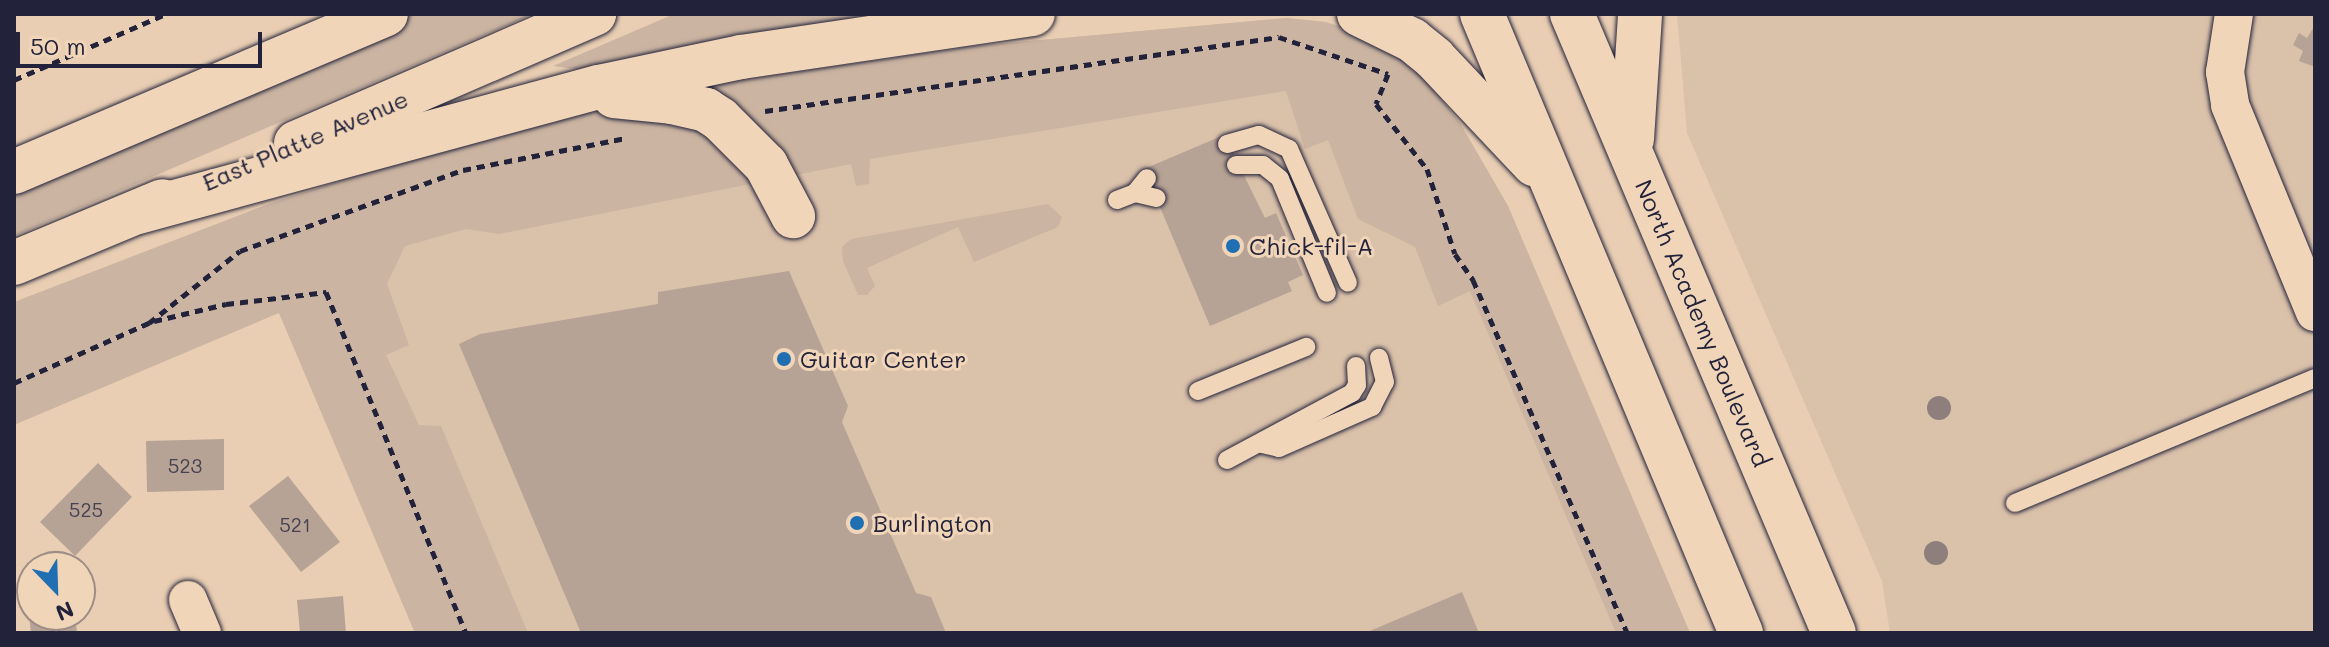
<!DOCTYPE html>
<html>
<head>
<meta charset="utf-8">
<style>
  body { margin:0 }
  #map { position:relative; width:2329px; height:647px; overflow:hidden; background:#e9ceb3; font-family:Mali,sans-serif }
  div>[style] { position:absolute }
  .built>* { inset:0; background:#dac1aa }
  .green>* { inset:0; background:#cbb4a1 }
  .building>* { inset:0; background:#b7a395 }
  .path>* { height:5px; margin-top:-2.5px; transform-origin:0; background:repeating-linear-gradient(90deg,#22223b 0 8px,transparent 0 14px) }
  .roads { filter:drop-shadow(0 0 2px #22223b) drop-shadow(0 0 2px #22223b) }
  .service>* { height:18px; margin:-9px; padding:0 9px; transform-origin:9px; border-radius:9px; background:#f1d5b8 }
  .minor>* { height:38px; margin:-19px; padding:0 19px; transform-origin:19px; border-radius:19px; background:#f1d5b8 }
  .trunk>* { height:44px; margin:-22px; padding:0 22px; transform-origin:22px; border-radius:22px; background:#f1d5b8 }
  .trees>* { width:24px; height:24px; margin:-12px; border-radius:50%; background:#8e7f7c }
  .dots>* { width:22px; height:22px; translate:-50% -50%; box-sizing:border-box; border:4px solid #f1d5b8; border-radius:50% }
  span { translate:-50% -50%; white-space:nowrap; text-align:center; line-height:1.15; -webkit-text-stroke:6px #f1d5b8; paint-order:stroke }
  .number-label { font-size:20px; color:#474252 }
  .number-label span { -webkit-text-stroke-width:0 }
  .street-label { font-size:24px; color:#22223b }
  .poi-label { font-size:24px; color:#22223b }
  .left { translate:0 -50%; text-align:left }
  .frame { position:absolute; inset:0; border:16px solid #22223b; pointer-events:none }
  .north { position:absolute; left:16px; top:551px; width:80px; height:80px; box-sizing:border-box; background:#f1d5b8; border:2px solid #9e8d86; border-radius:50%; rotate:157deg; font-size:22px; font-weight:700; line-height:32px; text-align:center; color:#22223b }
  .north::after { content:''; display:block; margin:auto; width:28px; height:36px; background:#1f6fb2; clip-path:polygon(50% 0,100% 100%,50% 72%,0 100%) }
  .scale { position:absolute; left:16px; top:32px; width:246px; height:36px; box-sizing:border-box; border:4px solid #22223b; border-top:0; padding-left:10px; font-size:24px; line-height:28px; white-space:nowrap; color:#22223b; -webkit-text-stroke:6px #f1d5b8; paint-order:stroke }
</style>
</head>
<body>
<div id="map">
  <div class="built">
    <div style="clip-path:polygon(1677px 14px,2315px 14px,2315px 633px,1890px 633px,1882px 581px,1687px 133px)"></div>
    <div style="clip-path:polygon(1287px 18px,1326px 22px,1460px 123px,1508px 206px,1690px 633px,415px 633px,279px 313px,667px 91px,974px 46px)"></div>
  </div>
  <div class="green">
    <div style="clip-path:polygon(413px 14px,533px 14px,14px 236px,14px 187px)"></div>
    <div style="clip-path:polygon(674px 14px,884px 14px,675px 48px,589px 71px,553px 66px)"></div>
    <div style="clip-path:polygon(1287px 18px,1326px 22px,1366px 35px,1418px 70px,1460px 123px,1508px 206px,1690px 633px,1616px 633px,1470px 291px,1438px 306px,1415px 247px,1358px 219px,1328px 140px,1305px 149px,1286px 91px,870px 159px,869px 184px,856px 186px,851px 164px,499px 234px,466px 229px,405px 246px,387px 284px,409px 345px,386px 355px,419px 425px,441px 426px,528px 633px,415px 633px,279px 313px,14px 425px,14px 302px,271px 203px,506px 128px,667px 91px,974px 46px)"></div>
    <div style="clip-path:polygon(1048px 204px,1062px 217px,1058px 227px,974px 262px,958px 227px,867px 268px,875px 286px,867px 295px,858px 295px,843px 261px,842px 247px,851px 239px)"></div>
  </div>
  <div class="building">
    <div style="clip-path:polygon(2315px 25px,2315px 67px,2299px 61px,2303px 51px,2293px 45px,2299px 33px,2307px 38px)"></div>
    <div style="clip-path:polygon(1224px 135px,1265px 218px,1276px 213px,1303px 275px,1288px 282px,1292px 291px,1210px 326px,1144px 169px)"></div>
    <div style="clip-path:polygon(789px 271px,848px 406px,842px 422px,916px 593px,931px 597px,946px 633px,581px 633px,459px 344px,480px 334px,658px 304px,658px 292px)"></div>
    <div style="clip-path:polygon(224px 439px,224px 490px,147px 492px,146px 441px)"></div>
    <div style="clip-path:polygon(98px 463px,132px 497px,75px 556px,40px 522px)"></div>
    <div style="clip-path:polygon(288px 476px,340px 542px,301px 572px,249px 506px)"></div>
    <div style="clip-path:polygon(32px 579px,32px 615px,75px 615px,77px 633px,31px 633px,25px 580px)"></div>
    <div style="clip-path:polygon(1462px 592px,1479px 633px,1365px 633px)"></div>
    <div style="clip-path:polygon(343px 596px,346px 633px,300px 633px,297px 600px)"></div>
  </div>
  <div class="path">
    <div style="left:1388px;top:74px;width:32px;rotate:112deg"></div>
    <div style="left:1376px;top:104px;width:83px;rotate:51.9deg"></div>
    <div style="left:1427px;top:169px;width:89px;rotate:71.8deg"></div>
    <div style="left:1455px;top:254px;width:32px;rotate:55deg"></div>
    <div style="left:1473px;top:280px;width:385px;rotate:66.4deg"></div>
    <div style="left:14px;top:80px;width:166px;rotate:-23.5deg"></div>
    <div style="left:765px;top:111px;width:519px;rotate:-8.19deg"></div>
    <div style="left:1279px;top:37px;width:115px;rotate:18.7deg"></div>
    <div style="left:154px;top:321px;width:74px;rotate:-13.3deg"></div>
    <div style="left:226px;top:304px;width:101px;rotate:-6.8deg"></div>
    <div style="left:326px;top:292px;width:369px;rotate:67.7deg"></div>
    <div style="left:14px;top:383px;width:148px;rotate:-24deg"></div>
    <div style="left:149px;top:323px;width:116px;rotate:-38.4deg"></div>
    <div style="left:240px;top:251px;width:237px;rotate:-20deg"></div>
    <div style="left:463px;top:170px;width:166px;rotate:-11.1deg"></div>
  </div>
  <div class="roads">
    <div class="service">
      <div style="left:1227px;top:144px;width:33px;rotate:-16deg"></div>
      <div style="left:1259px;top:135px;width:33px;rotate:25deg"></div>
      <div style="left:1289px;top:149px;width:146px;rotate:66.2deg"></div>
      <div style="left:1236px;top:165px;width:27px"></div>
      <div style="left:1263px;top:165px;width:22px;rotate:39deg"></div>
      <div style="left:1280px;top:179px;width:123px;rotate:67.6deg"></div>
      <div style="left:1135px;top:193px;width:22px;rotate:13deg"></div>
      <div style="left:1117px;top:200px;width:19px;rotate:-21deg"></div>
      <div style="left:1135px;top:193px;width:19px;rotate:-51deg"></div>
      <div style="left:1198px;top:391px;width:117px;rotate:-22.2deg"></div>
      <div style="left:1262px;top:444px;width:17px;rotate:13deg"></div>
      <div style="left:1279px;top:448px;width:102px;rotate:-23.8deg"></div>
      <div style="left:1372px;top:407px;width:28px;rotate:-63deg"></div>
      <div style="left:1385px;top:382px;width:25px;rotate:-104deg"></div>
      <div style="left:1227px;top:460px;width:142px;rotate:-28.2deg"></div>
      <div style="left:1352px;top:393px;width:9px;rotate:-58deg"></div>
      <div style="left:1357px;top:385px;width:19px;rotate:-93deg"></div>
      <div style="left:2015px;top:503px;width:325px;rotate:-22.6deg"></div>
    </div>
    <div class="minor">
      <div style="left:2234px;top:14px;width:59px;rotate:98.8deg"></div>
      <div style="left:2225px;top:72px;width:33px;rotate:81deg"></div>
      <div style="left:2230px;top:105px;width:224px;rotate:67.7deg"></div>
      <div style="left:188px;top:600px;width:36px;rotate:67deg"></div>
    </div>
    <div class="trunk">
      <div style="left:1359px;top:14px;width:59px;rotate:26.1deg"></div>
      <div style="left:1412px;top:40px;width:28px;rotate:39deg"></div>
      <div style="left:1434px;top:58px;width:146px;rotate:46.7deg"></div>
      <div style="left:1482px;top:14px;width:671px;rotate:67.29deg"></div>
      <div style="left:1572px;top:14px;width:672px;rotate:67.06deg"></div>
      <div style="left:614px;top:96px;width:58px;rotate:5.9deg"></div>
      <div style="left:672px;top:102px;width:35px;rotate:13deg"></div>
      <div style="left:706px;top:110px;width:17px;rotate:33deg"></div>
      <div style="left:720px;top:119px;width:65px;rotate:45deg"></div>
      <div style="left:766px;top:165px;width:58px;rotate:62.1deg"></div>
      <div style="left:1632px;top:139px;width:125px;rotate:-86.3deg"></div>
      <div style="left:296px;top:143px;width:325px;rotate:-23.4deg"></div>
      <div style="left:14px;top:172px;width:404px;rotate:-23deg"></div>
      <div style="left:138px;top:212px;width:478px;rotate:-15.2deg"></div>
      <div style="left:599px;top:87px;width:145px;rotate:-11.9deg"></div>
      <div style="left:741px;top:57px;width:295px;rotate:-8.4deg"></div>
      <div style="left:14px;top:263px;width:161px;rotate:-22.6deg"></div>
    </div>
  </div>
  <div class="trees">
    <div style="left:1939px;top:408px"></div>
    <div style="left:1936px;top:553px"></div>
  </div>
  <div class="dots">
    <div style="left:1233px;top:246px;background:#1f6fb2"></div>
    <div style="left:784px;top:359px;background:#1f6fb2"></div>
    <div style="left:857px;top:523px;background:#1f6fb2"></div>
  </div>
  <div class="number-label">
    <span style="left:185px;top:465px">523</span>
    <span style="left:86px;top:509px">525</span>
    <span style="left:295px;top:524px">521</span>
  </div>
  <div class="street-label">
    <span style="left:305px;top:140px;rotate:-23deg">East Platte Avenue</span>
    <span style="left:1703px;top:323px;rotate:67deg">North Academy Boulevard</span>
  </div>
  <div class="poi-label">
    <span class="left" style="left:1249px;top:246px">Chick-fil-A</span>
    <span class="left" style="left:800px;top:359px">Guitar Center</span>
    <span class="left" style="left:873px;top:523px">Burlington</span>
  </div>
  <div class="frame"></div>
  <div class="north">N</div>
  <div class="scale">50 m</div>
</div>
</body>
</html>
